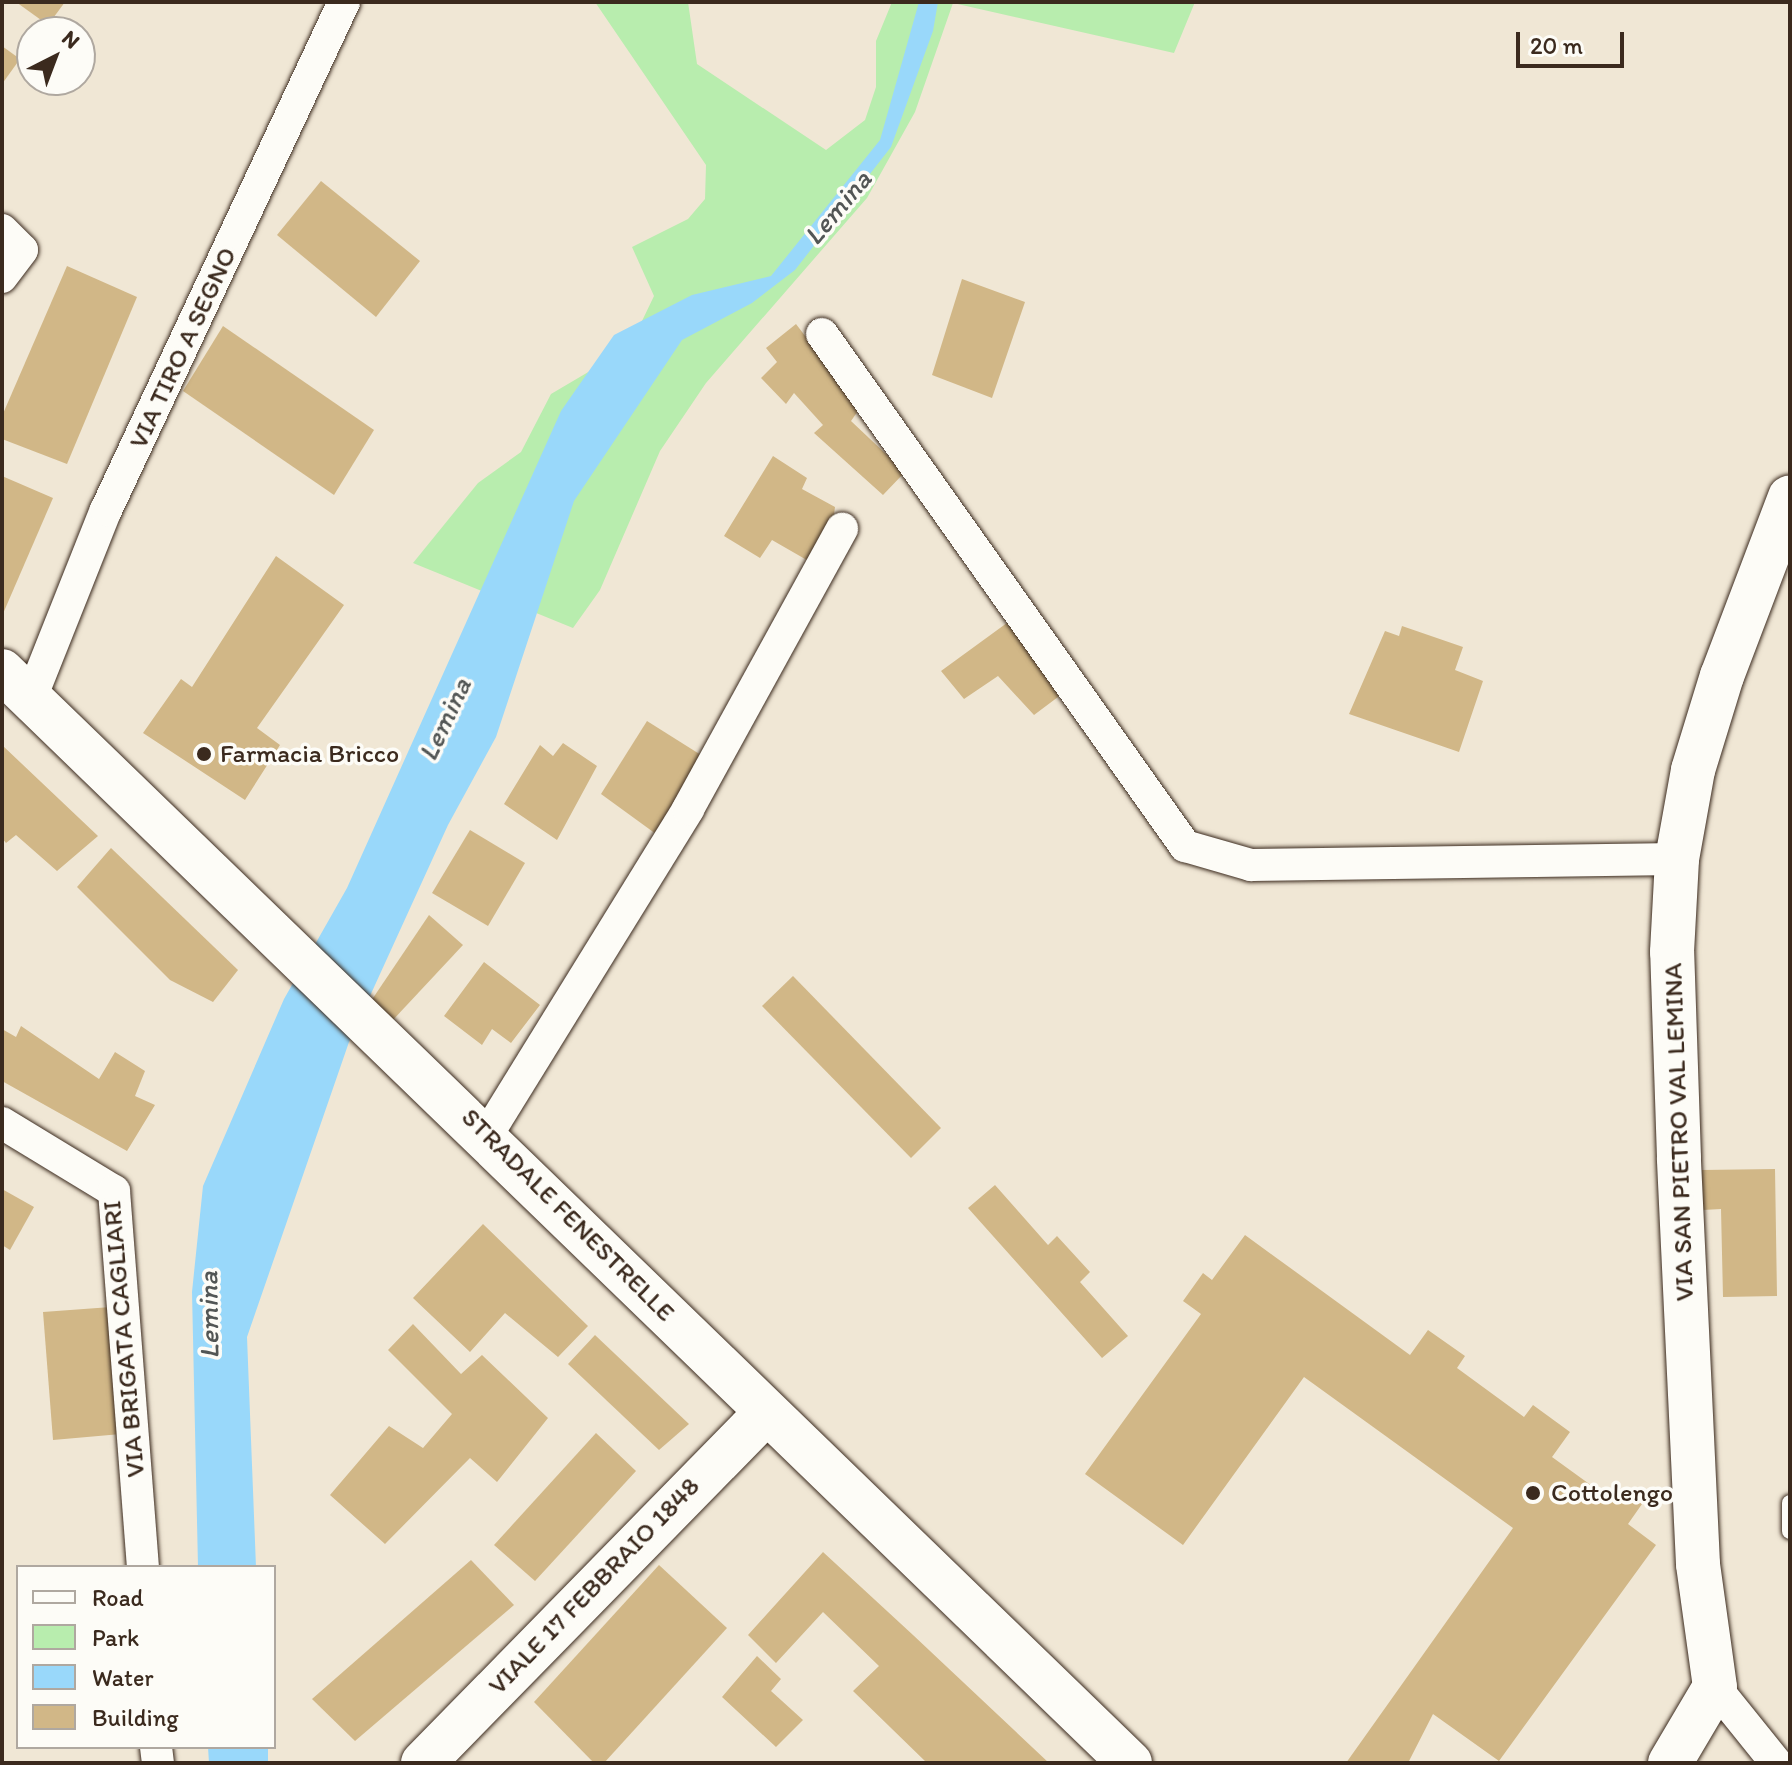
<!DOCTYPE html>
<html>
<head>
<meta charset="utf-8">
<style>
  body { margin:0 }
  #map { position:relative; width:1792px; height:1765px; overflow:hidden; background:#f0e7d5; font-family:Itim,sans-serif }
  div>[style] { position:absolute }
  .green>* { inset:0; background:#b8edae }
  .water>* { inset:0; background:#99d8fa }
  .building>* { inset:0; background:#d1b787 }
  .roads { filter:drop-shadow(0 0 2px #3b2a1e) drop-shadow(0 0 2px #3b2a1e) }
  .lane>* { height:16px; margin:-8px; padding:0 8px; transform-origin:8px; border-radius:8px; background:#fdfcf7 }
  .street>* { height:32px; margin:-16px; padding:0 16px; transform-origin:16px; border-radius:16px; background:#fdfcf7 }
  .secondary>* { height:44px; margin:-22px; padding:0 22px; transform-origin:22px; border-radius:22px; background:#fdfcf7 }
  .dots>* { width:22px; height:22px; translate:-50% -50%; box-sizing:border-box; border:4px solid #fdfcf7; border-radius:50% }
  span { translate:-50% -50%; white-space:nowrap; text-align:center; line-height:1.15; -webkit-text-stroke:7px #fdfcf7; paint-order:stroke }
  .street-label { font-size:26px; color:#3b2a1e }
  .poi-label { font-size:26px; color:#3b2a1e }
  .left { translate:0 -50%; text-align:left }
  .water-label { font-size:28px; color:#525655; font-style:italic }
  .frame { position:absolute; inset:0; border:4px solid #3b2a1e; pointer-events:none }
  .legend { position:absolute; left:16px; top:1565px; width:260px; height:184px; box-sizing:border-box; background:#fdfcf7; border:2px solid #afa8a0; margin:0; padding:10px 14px; list-style:none; font-size:24px; color:#3b2a1e }
  .legend li { display:flex; align-items:center; gap:16px; height:40px }
  .legend b { width:40px; border:2px solid #afa8a0 }
  .north { position:absolute; left:16px; top:16px; width:80px; height:80px; box-sizing:border-box; background:#fdfcf7; border:2px solid #afa8a0; border-radius:50%; rotate:42deg; font-size:22px; font-weight:700; line-height:32px; text-align:center; color:#3b2a1e }
  .north::after { content:''; display:block; margin:auto; width:28px; height:36px; background:#3b2a1e; clip-path:polygon(50% 0,100% 100%,50% 72%,0 100%) }
  .scale { position:absolute; left:1516px; top:32px; width:108px; height:36px; box-sizing:border-box; border:4px solid #3b2a1e; border-top:0; padding-left:10px; font-size:24px; line-height:28px; white-space:nowrap; color:#3b2a1e; -webkit-text-stroke:6px #fdfcf7; paint-order:stroke }
</style>
</head>
<body>
<div id="map">
  <div class="green">
    <div style="clip-path:polygon(595px 2px,688px 2px,697px 64px,826px 150px,865px 120px,876px 87px,876px 41px,892px 2px,1195px 2px,1174px 53px,953px 3px,915px 112px,867px 198px,706px 383px,660px 451px,600px 590px,573px 628px,413px 563px,478px 483px,521px 452px,551px 394px,629px 348px,654px 296px,632px 247px,688px 219px,705px 199px,706px 165px)"></div>
  </div>
  <div class="water">
    <div style="clip-path:polygon(919px 2px,938px 2px,933px 31px,891px 147px,795px 270px,752px 303px,682px 340px,574px 501px,496px 737px,448px 825px,349px 1042px,247px 1337px,256px 1567px,198px 1567px,192px 1292px,203px 1186px,284px 999px,347px 888px,561px 411px,614px 335px,692px 295px,771px 276px,880px 140px)"></div>
    <div style="clip-path:polygon(208px 1747px,268px 1747px,268px 1763px,209px 1763px)"></div>
  </div>
  <div class="building">
    <div style="clip-path:polygon(16px 2px,65px 2px,48px 25px)"></div>
    <div style="clip-path:polygon(2px 46px,20px 59px,2px 84px)"></div>
    <div style="clip-path:polygon(321px 181px,420px 261px,376px 317px,277px 235px)"></div>
    <div style="clip-path:polygon(67px 266px,137px 297px,67px 464px,2px 439px,2px 416px)"></div>
    <div style="clip-path:polygon(962px 279px,1025px 302px,992px 398px,932px 375px)"></div>
    <div style="clip-path:polygon(796px 324px,860px 408px,851px 421px,905px 472px,883px 495px,814px 433px,823px 425px,794px 393px,786px 404px,761px 378px,777px 362px,766px 348px)"></div>
    <div style="clip-path:polygon(223px 326px,374px 430px,334px 495px,183px 391px)"></div>
    <div style="clip-path:polygon(773px 456px,807px 478px,802px 489px,835px 507px,832px 529px,812px 563px,772px 540px,760px 558px,724px 536px)"></div>
    <div style="clip-path:polygon(2px 476px,53px 498px,2px 616px)"></div>
    <div style="clip-path:polygon(276px 556px,344px 605px,257px 728px,280px 745px,245px 800px,143px 733px,181px 679px,192px 687px)"></div>
    <div style="clip-path:polygon(1011px 620px,1062px 694px,1034px 715px,998px 676px,964px 699px,941px 671px)"></div>
    <div style="clip-path:polygon(1402px 626px,1463px 647px,1455px 670px,1483px 681px,1459px 752px,1349px 714px,1385px 631px,1399px 636px)"></div>
    <div style="clip-path:polygon(647px 721px,701px 755px,656px 834px,601px 794px)"></div>
    <div style="clip-path:polygon(563px 743px,597px 766px,557px 840px,504px 804px,540px 745px,553px 756px)"></div>
    <div style="clip-path:polygon(2px 745px,98px 836px,57px 871px,16px 835px,6px 843px,2px 838px)"></div>
    <div style="clip-path:polygon(470px 830px,525px 863px,488px 926px,432px 893px)"></div>
    <div style="clip-path:polygon(111px 848px,238px 970px,213px 1002px,170px 980px,77px 887px)"></div>
    <div style="clip-path:polygon(429px 915px,463px 945px,392px 1021px,371px 1001px)"></div>
    <div style="clip-path:polygon(484px 962px,540px 1005px,511px 1043px,492px 1029px,482px 1045px,444px 1016px)"></div>
    <div style="clip-path:polygon(793px 976px,941px 1128px,911px 1158px,762px 1006px)"></div>
    <div style="clip-path:polygon(21px 1026px,99px 1079px,115px 1052px,145px 1071px,135px 1096px,155px 1105px,127px 1151px,2px 1081px,2px 1029px,16px 1037px)"></div>
    <div style="clip-path:polygon(1775px 1169px,1777px 1296px,1723px 1297px,1721px 1209px,1703px 1210px,1702px 1170px)"></div>
    <div style="clip-path:polygon(995px 1185px,1048px 1245px,1057px 1236px,1090px 1272px,1080px 1282px,1128px 1336px,1102px 1358px,968px 1208px)"></div>
    <div style="clip-path:polygon(2px 1189px,34px 1207px,10px 1250px,2px 1245px)"></div>
    <div style="clip-path:polygon(483px 1224px,588px 1326px,558px 1357px,505px 1313px,470px 1352px,413px 1298px)"></div>
    <div style="clip-path:polygon(1245px 1235px,1410px 1355px,1428px 1330px,1465px 1356px,1457px 1368px,1524px 1417px,1533px 1405px,1570px 1432px,1552px 1457px,1610px 1499px,1619px 1487px,1642px 1504px,1628px 1524px,1656px 1545px,1499px 1761px,1433px 1714px,1408px 1763px,1346px 1763px,1513px 1528px,1304px 1377px,1183px 1545px,1085px 1474px,1201px 1314px,1183px 1301px,1203px 1273px,1212px 1280px)"></div>
    <div style="clip-path:polygon(111px 1307px,121px 1434px,53px 1440px,43px 1312px)"></div>
    <div style="clip-path:polygon(413px 1324px,461px 1374px,482px 1355px,548px 1418px,497px 1482px,470px 1458px,385px 1544px,330px 1495px,389px 1426px,423px 1448px,452px 1414px,388px 1350px)"></div>
    <div style="clip-path:polygon(595px 1335px,689px 1424px,659px 1450px,568px 1364px)"></div>
    <div style="clip-path:polygon(596px 1433px,636px 1471px,535px 1581px,494px 1545px)"></div>
    <div style="clip-path:polygon(823px 1552px,913px 1635px,1049px 1763px,927px 1763px,853px 1691px,879px 1666px,823px 1612px,776px 1663px,748px 1635px)"></div>
    <div style="clip-path:polygon(471px 1560px,514px 1605px,355px 1741px,312px 1699px)"></div>
    <div style="clip-path:polygon(659px 1565px,727px 1628px,604px 1763px,594px 1763px,534px 1702px)"></div>
    <div style="clip-path:polygon(757px 1656px,781px 1679px,771px 1691px,803px 1720px,776px 1747px,722px 1697px)"></div>
  </div>
  <div class="roads">
    <div class="lane">
      <div style="left:1790px;top:1503px;width:28px;rotate:90deg"></div>
    </div>
    <div class="street">
      <div style="left:2px;top:230px;width:28px;rotate:45deg"></div>
      <div style="left:22px;top:250px;width:34px;rotate:127deg"></div>
      <div style="left:822px;top:334px;width:628px;rotate:54.66deg"></div>
      <div style="left:1185px;top:846px;width:69px;rotate:16.1deg"></div>
      <div style="left:1251px;top:865px;width:426px;rotate:-0.8deg"></div>
      <div style="left:31px;top:698px;width:202px;rotate:-68.3deg"></div>
      <div style="left:106px;top:510px;width:561px;rotate:-64.9deg"></div>
      <div style="left:2px;top:1123px;width:131px;rotate:31.3deg"></div>
      <div style="left:114px;top:1191px;width:377px;rotate:85.6deg"></div>
      <div style="left:487px;top:1135px;width:383px;rotate:-58.3deg"></div>
      <div style="left:688px;top:809px;width:320px;rotate:-61.2deg"></div>
      <div style="left:1715px;top:1687px;width:97px;rotate:51.2deg"></div>
      <div style="left:156px;top:1747px;width:16px;rotate:83deg"></div>
    </div>
    <div class="secondary">
      <div style="left:2px;top:671px;width:1570px;rotate:44.07deg"></div>
      <div style="left:423px;top:1763px;width:491px;rotate:-45.6deg"></div>
      <div style="left:1670px;top:1763px;width:88px;rotate:-59.4deg"></div>
      <div style="left:1715px;top:1687px;width:124px;rotate:-97.9deg"></div>
      <div style="left:1698px;top:1564px;width:406px;rotate:-92.7deg"></div>
      <div style="left:1679px;top:1158px;width:206px;rotate:-91.9deg"></div>
      <div style="left:1672px;top:952px;width:93px;rotate:-86.9deg"></div>
      <div style="left:1677px;top:859px;width:90px;rotate:-79.8deg"></div>
      <div style="left:1693px;top:770px;width:98px;rotate:-72.9deg"></div>
      <div style="left:1722px;top:676px;width:191px;rotate:-69.2deg"></div>
    </div>
  </div>
  <div class="dots">
    <div style="left:204px;top:754px;background:#3b2a1e"></div>
    <div style="left:1533px;top:1493px;background:#3b2a1e"></div>
  </div>
  <div class="street-label">
    <span style="left:183px;top:348px;rotate:-65deg">VIA TIRO A SEGNO</span>
    <span style="left:1679px;top:1132px;rotate:-92deg">VIA SAN PIETRO VAL LEMINA</span>
    <span style="left:568px;top:1215px;rotate:45deg">STRADALE FENESTRELLE</span>
    <span style="left:124px;top:1339px;rotate:-95deg">VIA BRIGATA CAGLIARI</span>
    <span style="left:594px;top:1586px;rotate:-46deg">VIALE 17 FEBBRAIO 1848</span>
  </div>
  <div class="poi-label">
    <span class="left" style="left:220px;top:754px">Farmacia Bricco</span>
    <span class="left" style="left:1551px;top:1493px">Cottolengo</span>
  </div>
  <div class="water-label">
    <span style="left:837px;top:207px;rotate:-50deg">Lemina</span>
    <span style="left:444px;top:719px;rotate:-65deg">Lemina</span>
    <span style="left:208px;top:1315px;rotate:-91deg">Lemina</span>
  </div>
  <div class="frame"></div>
  <ul class="legend">
  <li><b style="height:10px;background:#fdfcf7"></b>Road</li>
  <li><b style="height:22px;background:#b8edae"></b>Park</li>
  <li><b style="height:22px;background:#99d8fa"></b>Water</li>
  <li><b style="height:22px;background:#d1b787"></b>Building</li>
  </ul>
  <div class="north">N</div>
  <div class="scale">20 m</div>
</div>
</body>
</html>
